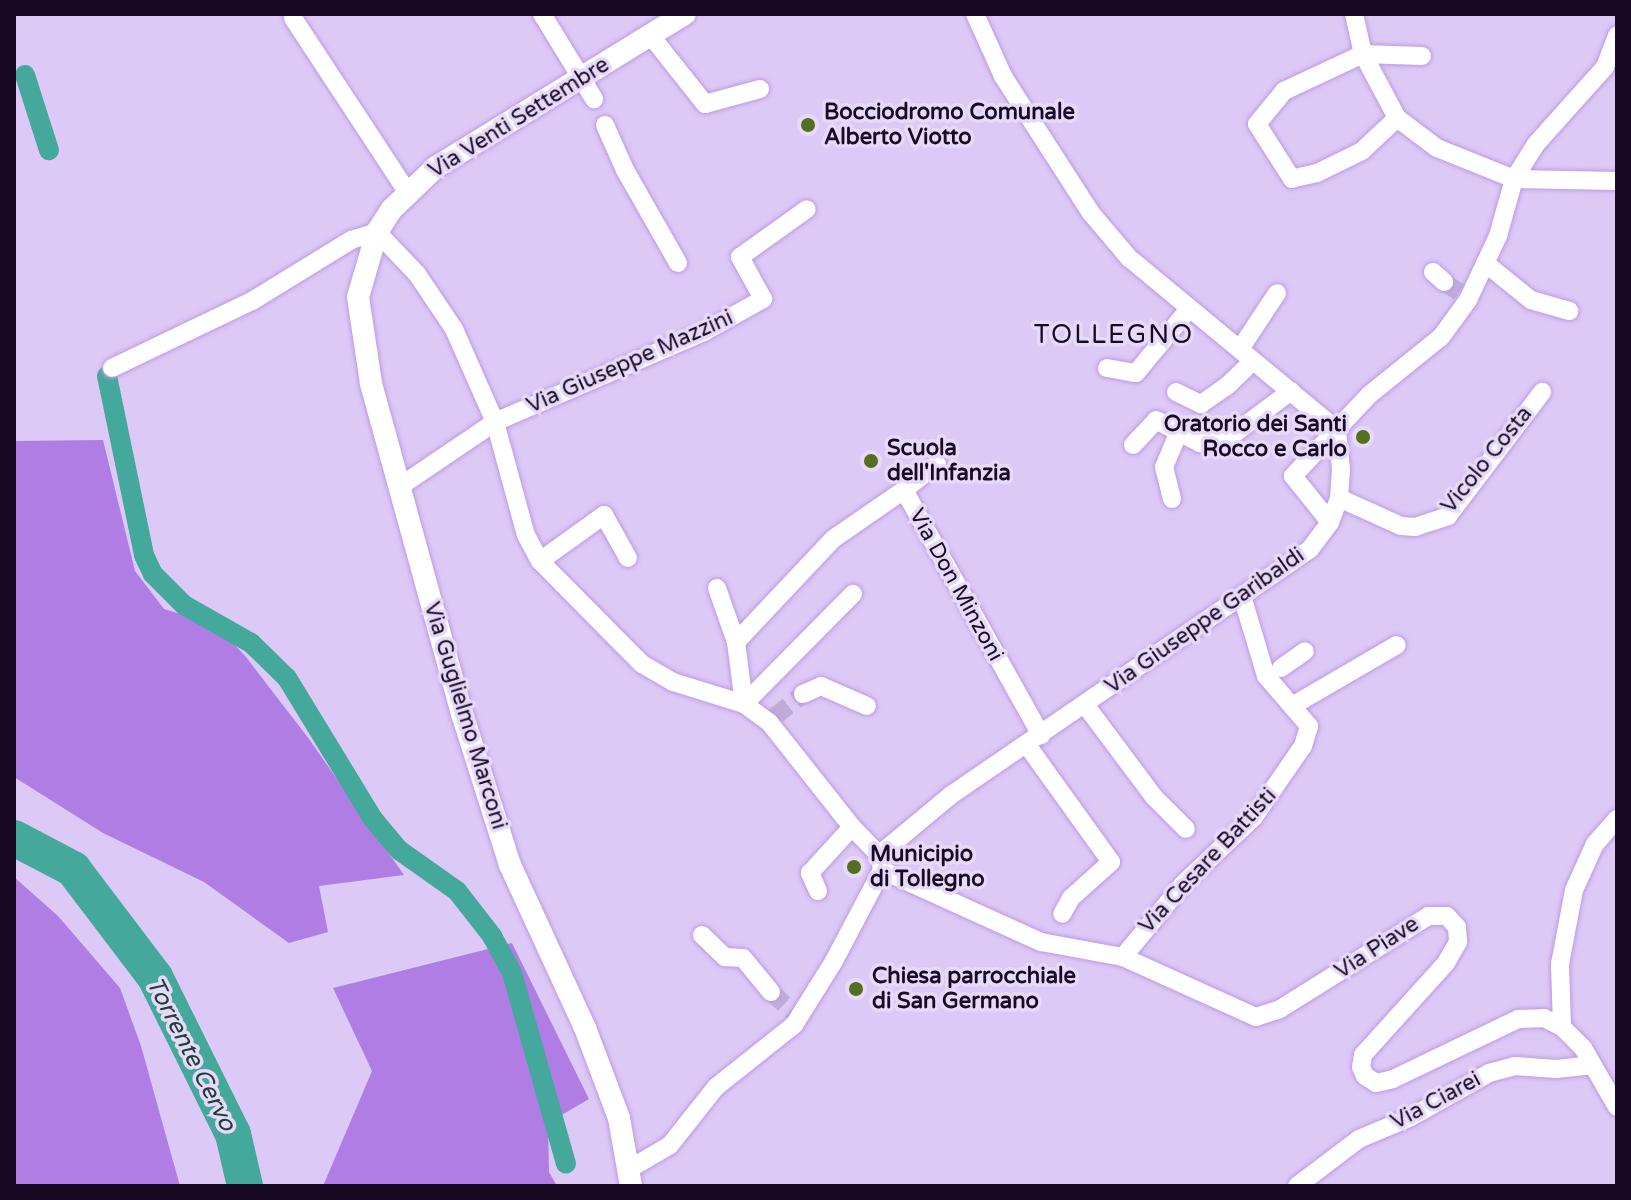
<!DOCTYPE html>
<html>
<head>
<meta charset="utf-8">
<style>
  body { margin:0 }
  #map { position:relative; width:1631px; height:1200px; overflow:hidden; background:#ddc9f6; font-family:"Varela Round",sans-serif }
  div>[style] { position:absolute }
  .forest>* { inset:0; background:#af7de4 }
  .canal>* { height:20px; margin:-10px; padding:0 10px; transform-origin:10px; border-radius:10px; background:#45a89d }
  .river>* { height:36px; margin:-18px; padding:0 18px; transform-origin:18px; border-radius:18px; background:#45a89d }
  .minor-tunnel>* { height:18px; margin-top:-9px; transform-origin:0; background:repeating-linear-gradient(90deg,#bfacd7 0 18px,transparent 0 27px) }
  .roads { filter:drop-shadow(0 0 2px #bd9be4) drop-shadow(0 0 2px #bd9be4) }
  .minor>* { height:18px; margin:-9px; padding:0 9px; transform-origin:9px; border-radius:9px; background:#fff }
  .tertiary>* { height:22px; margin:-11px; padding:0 11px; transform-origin:11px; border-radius:11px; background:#fff }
  .dots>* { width:22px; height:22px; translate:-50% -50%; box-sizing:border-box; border:4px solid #e7d9f8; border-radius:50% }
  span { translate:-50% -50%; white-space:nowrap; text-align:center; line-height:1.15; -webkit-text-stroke:7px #e7d9f8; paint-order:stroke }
  .poi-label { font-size:22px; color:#180a25; font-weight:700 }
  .left { translate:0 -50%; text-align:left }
  .right { translate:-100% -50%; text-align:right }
  .street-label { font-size:22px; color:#180a25 }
  .water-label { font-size:24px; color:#203e3a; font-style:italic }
  .quarter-label { font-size:26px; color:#180a25; letter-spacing:2px }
  .frame { position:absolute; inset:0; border:16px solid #180a25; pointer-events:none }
</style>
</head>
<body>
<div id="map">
  <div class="forest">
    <div style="clip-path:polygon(103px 440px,135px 571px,164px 609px,216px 625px,246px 657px,309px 739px,404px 875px,319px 886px,328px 932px,289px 943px,204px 882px,103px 833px,14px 777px,14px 441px)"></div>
    <div style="clip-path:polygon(14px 877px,58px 916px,120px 988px,141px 1046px,180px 1186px,14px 1186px)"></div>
    <div style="clip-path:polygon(512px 943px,589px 1099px,548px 1123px,549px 1172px,557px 1186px,323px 1186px,372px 1071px,333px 988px)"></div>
  </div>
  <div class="canal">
    <div style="left:25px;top:75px;width:79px;rotate:72.3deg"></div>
    <div style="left:107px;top:376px;width:183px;rotate:78.3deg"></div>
    <div style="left:144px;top:555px;width:21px;rotate:65deg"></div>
    <div style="left:153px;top:574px;width:44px;rotate:45deg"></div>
    <div style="left:184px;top:605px;width:77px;rotate:29.6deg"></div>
    <div style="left:251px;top:643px;width:50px;rotate:44.2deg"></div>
    <div style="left:287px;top:678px;width:165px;rotate:58.6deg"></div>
    <div style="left:373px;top:819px;width:40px;rotate:50deg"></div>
    <div style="left:399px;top:850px;width:71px;rotate:35.3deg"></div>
    <div style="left:457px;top:891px;width:57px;rotate:52.1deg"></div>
    <div style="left:492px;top:936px;width:42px;rotate:61.6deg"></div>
    <div style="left:512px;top:973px;width:198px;rotate:74.2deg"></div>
  </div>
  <div class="river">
    <div style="left:14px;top:838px;width:67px;rotate:27.7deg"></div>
    <div style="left:73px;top:869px;width:136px;rotate:52.8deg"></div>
    <div style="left:155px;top:977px;width:175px;rotate:63.6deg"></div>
    <div style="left:233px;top:1134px;width:53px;rotate:77deg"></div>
  </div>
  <div class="minor-tunnel">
    <div style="left:1444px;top:282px;width:22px;rotate:34deg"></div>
    <div style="left:774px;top:717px;width:37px;rotate:-38deg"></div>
    <div style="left:771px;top:992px;width:30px;rotate:42deg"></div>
  </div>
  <div class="roads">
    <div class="minor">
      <div style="left:542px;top:14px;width:100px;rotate:58.5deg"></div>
      <div style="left:1354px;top:14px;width:41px;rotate:77.3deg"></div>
      <div style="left:1363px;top:54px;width:72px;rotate:62deg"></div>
      <div style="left:1397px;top:118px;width:50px;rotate:36.9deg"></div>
      <div style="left:1437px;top:148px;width:83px;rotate:21.9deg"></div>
      <div style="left:1514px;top:179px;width:103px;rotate:1.1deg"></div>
      <div style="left:293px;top:18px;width:209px;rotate:56.7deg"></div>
      <div style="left:651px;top:36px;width:87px;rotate:51.5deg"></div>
      <div style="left:705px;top:104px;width:57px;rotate:-15.3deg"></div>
      <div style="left:1397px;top:118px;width:48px;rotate:136.7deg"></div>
      <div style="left:1362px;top:151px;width:50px;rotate:153.9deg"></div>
      <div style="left:1317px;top:173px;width:26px;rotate:167deg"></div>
      <div style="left:1292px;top:179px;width:65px;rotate:-122.5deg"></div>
      <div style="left:1257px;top:124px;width:43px;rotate:-50.7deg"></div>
      <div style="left:1284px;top:91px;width:87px;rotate:-25.1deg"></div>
      <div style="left:1363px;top:54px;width:59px;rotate:1.9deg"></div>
      <div style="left:605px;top:125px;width:49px;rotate:66deg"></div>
      <div style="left:625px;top:170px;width:107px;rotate:60.3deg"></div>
      <div style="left:1485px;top:263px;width:59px;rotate:38.8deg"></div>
      <div style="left:1531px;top:300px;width:40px;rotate:16deg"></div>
      <div style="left:1433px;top:272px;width:15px;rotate:42deg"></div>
      <div style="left:1240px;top:349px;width:67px;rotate:-56.5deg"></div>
      <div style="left:112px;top:368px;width:155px;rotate:-25.6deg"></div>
      <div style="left:252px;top:301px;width:116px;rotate:-31.6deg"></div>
      <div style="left:351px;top:240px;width:27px;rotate:-17deg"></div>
      <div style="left:377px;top:232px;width:58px;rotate:46.4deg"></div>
      <div style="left:417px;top:274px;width:66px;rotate:56.1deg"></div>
      <div style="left:454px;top:329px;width:102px;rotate:66.2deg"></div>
      <div style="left:495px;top:422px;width:117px;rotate:74.7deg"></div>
      <div style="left:526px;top:535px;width:30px;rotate:62deg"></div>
      <div style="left:540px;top:561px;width:145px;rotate:45.3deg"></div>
      <div style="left:642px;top:664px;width:36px;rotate:30deg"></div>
      <div style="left:673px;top:682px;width:74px;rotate:17.2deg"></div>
      <div style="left:744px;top:704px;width:31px;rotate:36deg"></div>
      <div style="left:769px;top:722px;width:134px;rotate:51.7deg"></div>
      <div style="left:852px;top:827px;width:39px;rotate:46deg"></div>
      <div style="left:1107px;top:368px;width:29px;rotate:10deg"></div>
      <div style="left:1136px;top:373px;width:83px;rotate:-50.4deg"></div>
      <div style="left:1176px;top:392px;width:28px;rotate:26deg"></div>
      <div style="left:1201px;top:404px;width:32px;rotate:-35deg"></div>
      <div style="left:1227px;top:386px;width:36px;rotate:-44deg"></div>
      <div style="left:1133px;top:445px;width:34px;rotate:-47deg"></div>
      <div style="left:1156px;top:420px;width:50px;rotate:27.6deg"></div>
      <div style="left:1200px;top:443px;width:15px;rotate:-4deg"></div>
      <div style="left:1215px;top:442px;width:22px;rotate:-24deg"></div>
      <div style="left:1235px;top:433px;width:70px;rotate:-36.9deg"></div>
      <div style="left:399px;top:487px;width:116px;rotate:-34.1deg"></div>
      <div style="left:495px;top:422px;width:228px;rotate:-23.3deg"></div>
      <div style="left:704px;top:332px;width:68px;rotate:-29.2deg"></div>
      <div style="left:763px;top:299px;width:48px;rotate:-118.7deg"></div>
      <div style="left:740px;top:257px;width:82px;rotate:-35.6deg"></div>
      <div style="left:904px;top:490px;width:42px;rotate:-38.2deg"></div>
      <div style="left:1339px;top:498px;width:68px;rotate:24.3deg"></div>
      <div style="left:1401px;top:526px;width:14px;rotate:4deg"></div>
      <div style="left:1415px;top:527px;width:35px;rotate:-18deg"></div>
      <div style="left:1448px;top:516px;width:156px;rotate:-52.8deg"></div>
      <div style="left:1172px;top:499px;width:33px;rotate:-104deg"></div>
      <div style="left:1164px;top:467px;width:36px;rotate:-67deg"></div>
      <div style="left:1330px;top:522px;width:59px;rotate:-128.8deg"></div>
      <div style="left:1293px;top:476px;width:111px;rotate:-46.8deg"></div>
      <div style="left:1369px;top:395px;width:92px;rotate:-38.9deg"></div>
      <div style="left:1441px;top:337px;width:46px;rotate:-53.9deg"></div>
      <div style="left:1468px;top:300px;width:71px;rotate:-64.9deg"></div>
      <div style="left:1498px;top:236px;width:59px;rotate:-74.3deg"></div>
      <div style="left:1514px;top:179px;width:41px;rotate:-57.8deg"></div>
      <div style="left:1536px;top:144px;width:103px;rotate:-48.1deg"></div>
      <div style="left:1605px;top:67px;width:34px;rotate:-69deg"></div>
      <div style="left:540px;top:561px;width:79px;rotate:-35.7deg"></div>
      <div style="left:604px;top:515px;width:49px;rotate:60.8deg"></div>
      <div style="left:717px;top:588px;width:57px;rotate:70.6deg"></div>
      <div style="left:736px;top:642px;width:63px;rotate:82.6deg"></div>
      <div style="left:736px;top:642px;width:141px;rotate:-46.7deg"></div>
      <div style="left:833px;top:539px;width:86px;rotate:-34.6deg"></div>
      <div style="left:904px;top:490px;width:281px;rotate:60.8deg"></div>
      <div style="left:1281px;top:668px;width:29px;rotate:-35deg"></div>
      <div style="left:803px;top:694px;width:20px;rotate:-24deg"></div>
      <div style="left:821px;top:686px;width:50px;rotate:23.5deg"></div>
      <div style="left:744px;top:704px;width:155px;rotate:-45.3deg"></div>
      <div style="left:1086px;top:706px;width:114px;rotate:53.2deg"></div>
      <div style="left:1154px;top:797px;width:45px;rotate:45deg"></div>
      <div style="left:1292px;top:706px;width:121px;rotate:-30.2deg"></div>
      <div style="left:1027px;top:745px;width:144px;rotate:54.3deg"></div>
      <div style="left:1111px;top:862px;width:54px;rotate:138deg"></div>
      <div style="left:1071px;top:898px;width:18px;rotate:119deg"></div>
      <div style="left:879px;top:855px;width:94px;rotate:-39.8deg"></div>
      <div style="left:951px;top:795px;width:435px;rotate:-34.4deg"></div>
      <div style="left:1310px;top:549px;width:34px;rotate:-53deg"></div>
      <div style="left:1330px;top:522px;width:26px;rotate:-69deg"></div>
      <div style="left:1339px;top:498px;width:29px;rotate:-86deg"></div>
      <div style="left:1341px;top:469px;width:39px;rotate:-96deg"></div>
      <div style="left:1337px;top:430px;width:270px;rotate:-140.4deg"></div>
      <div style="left:1129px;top:258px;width:59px;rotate:-130.2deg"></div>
      <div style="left:1091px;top:213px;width:107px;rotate:-122.8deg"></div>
      <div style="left:1033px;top:123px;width:56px;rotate:-122.6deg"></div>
      <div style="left:1003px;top:76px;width:68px;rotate:-114.3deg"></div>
      <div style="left:882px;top:870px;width:175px;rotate:24.4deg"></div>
      <div style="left:1041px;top:942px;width:83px;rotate:10.4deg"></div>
      <div style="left:1123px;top:957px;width:146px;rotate:24.3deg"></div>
      <div style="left:1256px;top:1017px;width:25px;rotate:-18deg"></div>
      <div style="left:1280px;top:1009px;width:175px;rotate:-32.1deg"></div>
      <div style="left:1428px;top:916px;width:19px"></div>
      <div style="left:1447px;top:916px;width:15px;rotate:48deg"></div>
      <div style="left:1457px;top:927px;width:15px;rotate:86deg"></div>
      <div style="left:1458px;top:942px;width:24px;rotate:120deg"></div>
      <div style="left:1446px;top:963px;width:124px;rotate:132.1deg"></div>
      <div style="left:1363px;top:1055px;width:12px;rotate:99deg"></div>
      <div style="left:1361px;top:1067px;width:10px;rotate:66deg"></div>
      <div style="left:1365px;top:1076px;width:13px;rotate:32deg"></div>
      <div style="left:1376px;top:1083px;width:17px;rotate:-13deg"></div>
      <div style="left:1393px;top:1079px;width:139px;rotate:-25.6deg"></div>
      <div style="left:1518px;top:1019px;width:26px;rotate:-2deg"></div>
      <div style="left:1544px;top:1018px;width:20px;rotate:27deg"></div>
      <div style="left:1562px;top:1027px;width:30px;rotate:45deg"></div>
      <div style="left:1583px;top:1048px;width:68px;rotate:60deg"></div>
      <div style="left:818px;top:891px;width:20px;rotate:-114deg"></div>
      <div style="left:810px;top:873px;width:62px;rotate:-47.6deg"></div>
      <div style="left:702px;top:935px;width:32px;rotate:44deg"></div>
      <div style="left:725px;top:957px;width:18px;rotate:3deg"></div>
      <div style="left:743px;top:958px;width:44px;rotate:50.5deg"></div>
      <div style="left:1123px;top:957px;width:96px;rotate:-50.5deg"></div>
      <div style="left:1184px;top:883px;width:96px;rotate:-43.3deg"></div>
      <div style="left:1254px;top:817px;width:86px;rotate:-55.4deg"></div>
      <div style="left:1303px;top:746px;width:21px;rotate:-73deg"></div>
      <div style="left:1309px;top:726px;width:66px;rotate:-130.7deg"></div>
      <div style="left:1266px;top:676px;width:84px;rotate:-106.7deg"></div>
      <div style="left:1562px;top:1027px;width:63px;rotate:-91.8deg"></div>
      <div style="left:1560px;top:964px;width:75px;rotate:-79.3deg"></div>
      <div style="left:1574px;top:890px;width:51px;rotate:-65.5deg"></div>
      <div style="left:1595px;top:844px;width:33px;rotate:-49deg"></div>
      <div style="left:631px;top:1168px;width:45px;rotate:-30.5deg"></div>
      <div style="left:670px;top:1145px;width:74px;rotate:-51.6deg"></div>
      <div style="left:716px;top:1087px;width:100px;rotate:-38.5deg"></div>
      <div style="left:794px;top:1025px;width:75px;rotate:-58deg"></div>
      <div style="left:834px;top:961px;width:103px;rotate:-62.2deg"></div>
      <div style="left:882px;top:870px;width:12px;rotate:-99deg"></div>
      <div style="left:1297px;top:1186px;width:78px;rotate:-37.2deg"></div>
      <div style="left:1359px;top:1139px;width:56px;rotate:-22.9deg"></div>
      <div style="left:1411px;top:1117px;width:90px;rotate:-29.4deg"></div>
      <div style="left:1489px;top:1073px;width:27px;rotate:-15deg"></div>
      <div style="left:1515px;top:1066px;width:41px;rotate:4.2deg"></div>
      <div style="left:1556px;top:1069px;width:36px;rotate:-6deg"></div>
    </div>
    <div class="tertiary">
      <div style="left:631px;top:1186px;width:69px;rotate:-100deg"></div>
      <div style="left:619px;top:1118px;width:96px;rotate:-110.7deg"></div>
      <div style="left:585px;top:1028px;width:179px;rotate:-114.7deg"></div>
      <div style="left:510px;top:865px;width:158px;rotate:-107.6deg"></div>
      <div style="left:462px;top:714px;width:343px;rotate:-105.4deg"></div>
      <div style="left:371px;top:383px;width:87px;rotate:-98.6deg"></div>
      <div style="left:358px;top:297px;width:68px;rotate:-73.7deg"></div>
      <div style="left:377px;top:232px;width:27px;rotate:-57deg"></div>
      <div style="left:392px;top:209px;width:61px;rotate:-43.7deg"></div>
      <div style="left:436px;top:167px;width:292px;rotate:-31.6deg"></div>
    </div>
  </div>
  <div class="dots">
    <div style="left:808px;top:125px;background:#566e20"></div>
    <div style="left:1363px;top:437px;background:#566e20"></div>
    <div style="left:871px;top:461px;background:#566e20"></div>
    <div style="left:854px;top:867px;background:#566e20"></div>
    <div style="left:856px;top:989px;background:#566e20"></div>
  </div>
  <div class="poi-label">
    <span class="left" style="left:824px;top:125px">Bocciodromo Comunale<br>Alberto Viotto</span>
    <span class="right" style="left:1347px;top:437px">Oratorio dei Santi<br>Rocco e Carlo</span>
    <span class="left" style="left:887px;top:461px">Scuola<br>dell'Infanzia</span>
    <span class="left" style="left:870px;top:867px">Municipio<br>di Tollegno</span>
    <span class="left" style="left:872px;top:989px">Chiesa parrocchiale<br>di San Germano</span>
  </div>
  <div class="street-label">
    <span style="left:519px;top:118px;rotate:-32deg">Via Venti Settembre</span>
    <span style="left:630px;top:362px;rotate:-24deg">Via Giuseppe Mazzini</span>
    <span style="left:1487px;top:460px;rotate:-51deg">Vicolo Costa</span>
    <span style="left:956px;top:585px;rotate:61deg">Via Don Minzoni</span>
    <span style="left:1205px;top:621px;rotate:-35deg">Via Giuseppe Garibaldi</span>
    <span style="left:465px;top:716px;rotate:73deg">Via Guglielmo Marconi</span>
    <span style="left:1208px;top:861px;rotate:-47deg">Via Cesare Battisti</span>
    <span style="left:1377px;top:948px;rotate:-33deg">Via Piave</span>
    <span style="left:1436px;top:1101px;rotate:-28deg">Via Ciarei</span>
  </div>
  <div class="water-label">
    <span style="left:191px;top:1054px;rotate:63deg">Torrente Cervo</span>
  </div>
  <div class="quarter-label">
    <span style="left:1114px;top:335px">TOLLEGNO</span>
  </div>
  <div class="frame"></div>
</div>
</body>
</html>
